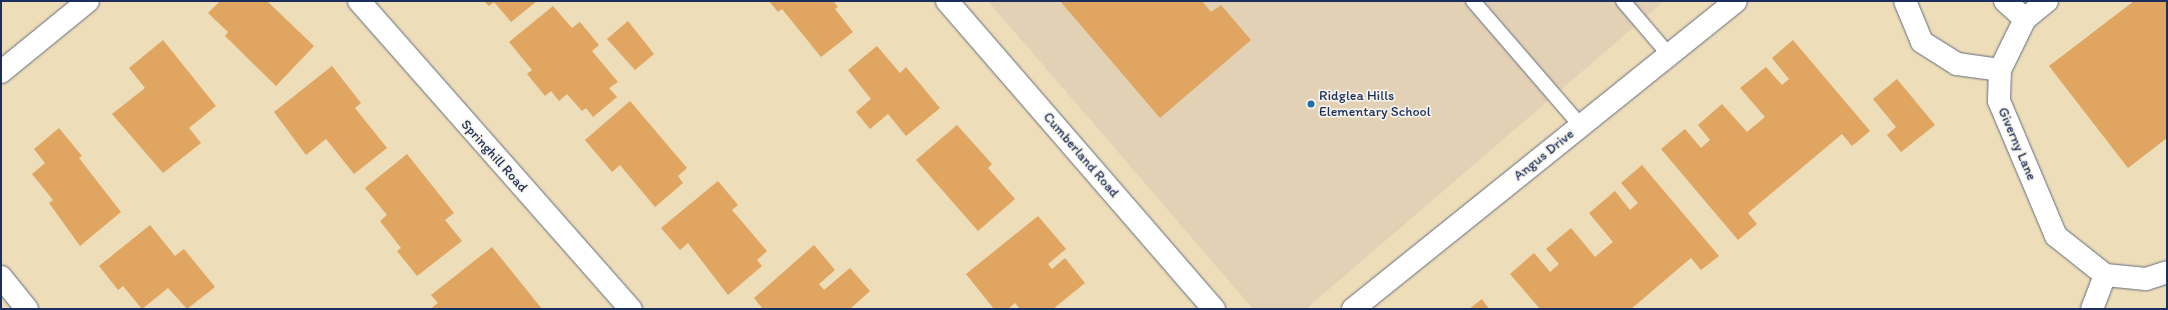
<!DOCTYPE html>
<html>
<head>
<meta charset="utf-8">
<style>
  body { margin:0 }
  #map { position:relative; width:2168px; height:310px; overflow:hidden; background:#edddb9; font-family:Itim,sans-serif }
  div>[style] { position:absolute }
  .built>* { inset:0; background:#e3d1b6 }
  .building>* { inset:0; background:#dfa561 }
  .roads { filter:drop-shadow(0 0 1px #646c7e) drop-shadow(0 0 1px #646c7e) }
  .lane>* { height:14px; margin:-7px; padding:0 7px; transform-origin:7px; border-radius:7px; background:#fff }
  .street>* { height:22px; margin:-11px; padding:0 11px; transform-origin:11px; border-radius:11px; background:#fff }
  .dots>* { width:11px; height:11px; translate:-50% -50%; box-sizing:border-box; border:2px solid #f7f3e8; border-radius:50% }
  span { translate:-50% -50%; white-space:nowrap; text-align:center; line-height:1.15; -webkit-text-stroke:3.5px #f7f3e8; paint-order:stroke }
  .poi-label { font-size:14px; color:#1b2f5e }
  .left { translate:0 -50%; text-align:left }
  .street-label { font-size:14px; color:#1b2f5e }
  .frame { position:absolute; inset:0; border:2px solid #1b2f5e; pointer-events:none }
</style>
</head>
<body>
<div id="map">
  <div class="built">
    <div style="clip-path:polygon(988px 1px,1664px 1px,1306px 309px,1253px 309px)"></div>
  </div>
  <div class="building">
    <div style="clip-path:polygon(220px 1px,267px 1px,314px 46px,276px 86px,225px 36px,228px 32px,208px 13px)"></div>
    <div style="clip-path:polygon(484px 1px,537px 1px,511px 22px,494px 2px,489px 6px)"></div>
    <div style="clip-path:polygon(769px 1px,833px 1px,838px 7px,835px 9px,853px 32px,821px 57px,782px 9px,778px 12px)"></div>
    <div style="clip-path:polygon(1060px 1px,1202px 1px,1211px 12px,1221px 5px,1251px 40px,1160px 118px)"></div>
    <div style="clip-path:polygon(2134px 1px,2167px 1px,2167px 138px,2128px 168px,2049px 66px)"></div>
    <div style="clip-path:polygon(553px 6px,572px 28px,580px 22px,599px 45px,592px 51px,618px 82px,609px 88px,617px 97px,593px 117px,586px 108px,582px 111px,567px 94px,559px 101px,551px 91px,545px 96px,527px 74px,532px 70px,509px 42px)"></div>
    <div style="clip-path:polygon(628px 21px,654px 54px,635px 70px,607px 39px)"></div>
    <div style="clip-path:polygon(163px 40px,216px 106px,189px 128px,201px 143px,163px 173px,112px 114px,145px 88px,129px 68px)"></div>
    <div style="clip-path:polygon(1793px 40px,1870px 131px,1852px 146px,1842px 134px,1748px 213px,1757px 224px,1738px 240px,1661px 149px,1685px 129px,1701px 148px,1710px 140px,1698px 125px,1722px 104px,1747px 132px,1765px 117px,1740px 88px,1766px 67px,1782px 85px,1789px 79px,1772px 58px)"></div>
    <div style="clip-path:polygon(877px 46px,900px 73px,906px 67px,940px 108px,906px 136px,888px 114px,870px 129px,856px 112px,871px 99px,848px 70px)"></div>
    <div style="clip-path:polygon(332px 66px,361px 103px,355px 108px,387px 148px,354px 174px,326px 139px,306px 155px,274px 112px)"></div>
    <div style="clip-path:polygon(1897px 79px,1935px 125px,1901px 152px,1887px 135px,1896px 127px,1873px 99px)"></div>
    <div style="clip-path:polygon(630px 101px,687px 168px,678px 176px,683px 183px,655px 207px,620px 165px,612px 172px,585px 140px)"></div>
    <div style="clip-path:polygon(957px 125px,992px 164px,988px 168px,1015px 199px,978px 231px,916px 160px)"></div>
    <div style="clip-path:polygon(59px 128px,82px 156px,79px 158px,121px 212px,80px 246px,49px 203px,53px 200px,32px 174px,45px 163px,34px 149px)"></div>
    <div style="clip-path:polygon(407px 154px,454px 213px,445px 220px,462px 241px,417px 276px,397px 251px,401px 248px,380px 221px,387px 215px,365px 188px)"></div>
    <div style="clip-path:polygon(1642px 165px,1719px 256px,1701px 270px,1691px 258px,1631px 309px,1540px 309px,1510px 274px,1534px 253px,1550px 272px,1559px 264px,1546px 249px,1571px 228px,1595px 257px,1613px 242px,1589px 213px,1615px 191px,1630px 210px,1638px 203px,1621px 183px)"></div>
    <div style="clip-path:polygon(718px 181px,738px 205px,732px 210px,767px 251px,757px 260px,762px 266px,728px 295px,688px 243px,680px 250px,661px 228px)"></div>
    <div style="clip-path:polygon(1038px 216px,1066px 249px,1048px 264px,1052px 269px,1065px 258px,1085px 283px,1053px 309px,1020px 309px,1015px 303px,1008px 309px,994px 309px,966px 274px)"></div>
    <div style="clip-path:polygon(150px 225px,175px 256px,184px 249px,215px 287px,187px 309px,168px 288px,142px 309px,123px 286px,118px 290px,99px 266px)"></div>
    <div style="clip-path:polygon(814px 245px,835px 270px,819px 284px,824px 290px,850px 268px,870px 291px,850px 309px,763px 309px,754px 298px)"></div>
    <div style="clip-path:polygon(492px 247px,542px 309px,430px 309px,438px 303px,431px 295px)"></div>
    <div style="clip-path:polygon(1482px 299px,1489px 309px,1469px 309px)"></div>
  </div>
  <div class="roads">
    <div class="lane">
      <div style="left:1473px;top:1px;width:165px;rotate:49.2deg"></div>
      <div style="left:1623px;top:1px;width:71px;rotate:49.6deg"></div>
    </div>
    <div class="street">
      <div style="left:359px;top:1px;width:411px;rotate:48.6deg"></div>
      <div style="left:947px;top:1px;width:408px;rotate:49.1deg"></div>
      <div style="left:1905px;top:1px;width:44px;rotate:67.5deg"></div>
      <div style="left:1922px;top:42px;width:41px;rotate:32.2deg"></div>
      <div style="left:1957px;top:64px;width:43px;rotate:7.9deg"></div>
      <div style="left:2005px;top:1px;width:27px;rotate:42deg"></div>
      <div style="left:2047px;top:1px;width:28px;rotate:141deg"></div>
      <div style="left:2025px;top:19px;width:57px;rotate:116.1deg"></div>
      <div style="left:2000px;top:70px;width:31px;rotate:92deg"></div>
      <div style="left:1999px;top:101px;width:147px;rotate:67.1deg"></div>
      <div style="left:2056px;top:236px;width:63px;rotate:38.5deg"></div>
      <div style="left:1px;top:72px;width:112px;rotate:-39.2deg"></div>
      <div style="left:2105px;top:275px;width:41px;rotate:5.6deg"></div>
      <div style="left:2146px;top:279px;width:22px;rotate:-18deg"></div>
      <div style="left:1px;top:277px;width:41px;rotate:50.9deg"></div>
      <div style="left:1353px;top:309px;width:491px;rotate:-38.8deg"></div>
      <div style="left:2092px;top:309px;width:36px;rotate:-69deg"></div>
    </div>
  </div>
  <div class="dots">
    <div style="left:1311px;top:104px;background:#1f6fb2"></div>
  </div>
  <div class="poi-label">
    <span class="left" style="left:1319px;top:104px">Ridglea Hills<br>Elementary School</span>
  </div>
  <div class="street-label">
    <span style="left:2017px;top:144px;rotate:67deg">Giverny Lane</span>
    <span style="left:1081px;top:155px;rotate:49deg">Cumberland Road</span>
    <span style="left:1544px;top:155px;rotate:-39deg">Angus Drive</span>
    <span style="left:494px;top:156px;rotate:48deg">Springhill Road</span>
  </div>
  <div class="frame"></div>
</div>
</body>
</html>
